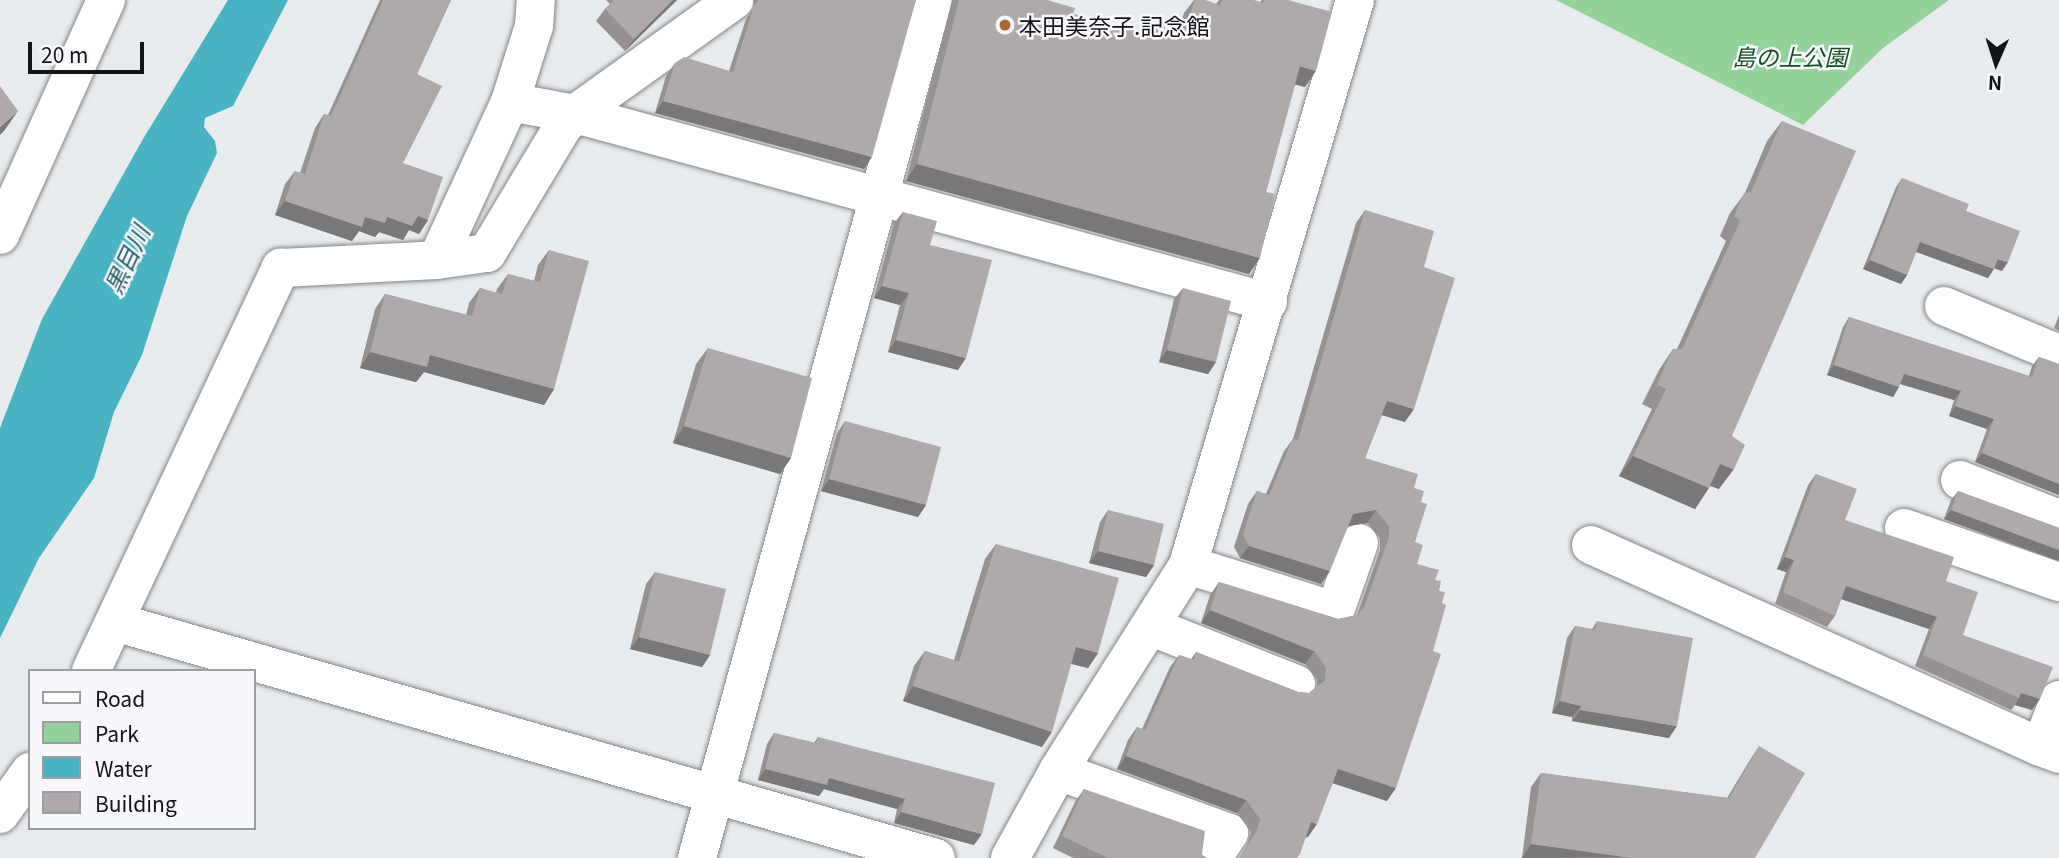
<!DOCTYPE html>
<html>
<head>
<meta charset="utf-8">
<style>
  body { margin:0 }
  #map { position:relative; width:2059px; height:858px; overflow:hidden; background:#e8ebed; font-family:Georgia,"Noto Sans JP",serif }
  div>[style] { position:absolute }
  .green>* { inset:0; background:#94d29b }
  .water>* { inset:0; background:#49b3c3 }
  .roads { filter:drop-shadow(0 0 2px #838587) drop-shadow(0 0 2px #838587) }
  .minor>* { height:38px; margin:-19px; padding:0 19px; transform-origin:19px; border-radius:19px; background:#fff }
  .wall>* { inset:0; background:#969292 }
  .shaded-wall>* { inset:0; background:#7a7777 }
  .building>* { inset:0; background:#aeaaaa }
  .dots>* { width:19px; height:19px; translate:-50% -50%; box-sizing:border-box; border:4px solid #f6f8fb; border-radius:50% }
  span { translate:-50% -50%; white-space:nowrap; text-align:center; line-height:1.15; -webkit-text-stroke:5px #f6f8fb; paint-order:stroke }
  .poi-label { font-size:23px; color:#131415 }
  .left { translate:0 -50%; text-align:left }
  .park-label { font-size:23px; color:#164d21; font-style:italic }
  .water-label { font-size:24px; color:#205b64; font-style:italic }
  .legend { position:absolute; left:28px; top:669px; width:228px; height:161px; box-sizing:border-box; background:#f6f8fb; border:2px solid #9b9d9f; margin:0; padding:9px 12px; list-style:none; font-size:21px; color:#131415 }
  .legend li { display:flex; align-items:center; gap:14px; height:35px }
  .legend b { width:35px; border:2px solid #9b9d9f }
  .north { position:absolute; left:1961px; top:28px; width:70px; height:70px; -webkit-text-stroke:5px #f6f8fb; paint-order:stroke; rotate:183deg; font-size:19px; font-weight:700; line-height:28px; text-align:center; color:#131415 }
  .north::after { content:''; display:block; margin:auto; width:24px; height:32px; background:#131415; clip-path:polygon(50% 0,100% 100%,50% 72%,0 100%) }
  .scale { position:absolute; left:28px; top:42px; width:116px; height:32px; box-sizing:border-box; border:4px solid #131415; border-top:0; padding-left:9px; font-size:21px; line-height:24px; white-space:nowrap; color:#131415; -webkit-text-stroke:5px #f6f8fb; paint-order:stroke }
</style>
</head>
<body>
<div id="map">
  <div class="green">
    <div style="clip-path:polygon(1556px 0,1949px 0,1883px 48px,1803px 125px)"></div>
  </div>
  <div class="water">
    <div style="clip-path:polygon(228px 0,288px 0,233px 106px,205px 118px,204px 127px,215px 141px,217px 153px,187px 216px,142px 355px,114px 412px,94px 478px,39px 558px,0 638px,0 428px,42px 319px,143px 139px)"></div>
  </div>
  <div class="roads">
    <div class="minor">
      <div style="left:510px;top:102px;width:80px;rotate:-72.5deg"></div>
      <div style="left:534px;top:26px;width:26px;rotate:-86deg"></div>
      <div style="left:0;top:235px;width:258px;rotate:-65.7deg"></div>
      <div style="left:437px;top:260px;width:50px;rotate:-8deg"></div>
      <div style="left:487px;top:253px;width:146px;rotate:-59deg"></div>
      <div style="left:562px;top:128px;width:19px;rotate:-47deg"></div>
      <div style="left:575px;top:114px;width:718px;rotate:15.18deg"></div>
      <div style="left:1944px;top:306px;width:125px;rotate:22.7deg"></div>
      <div style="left:1960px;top:480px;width:106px;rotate:21.5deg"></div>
      <div style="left:1904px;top:528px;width:164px;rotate:19.2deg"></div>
      <div style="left:1591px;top:545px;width:493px;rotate:24.2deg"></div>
      <div style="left:1188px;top:565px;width:154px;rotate:17.4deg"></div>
      <div style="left:1335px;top:611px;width:72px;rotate:-70.6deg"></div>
      <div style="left:115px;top:622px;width:854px;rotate:16.04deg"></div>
      <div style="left:1152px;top:627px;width:155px;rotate:21.6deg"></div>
      <div style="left:91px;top:671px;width:446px;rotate:-64.8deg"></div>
      <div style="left:281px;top:268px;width:156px;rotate:-2.9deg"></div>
      <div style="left:437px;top:260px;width:174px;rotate:-65.2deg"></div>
      <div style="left:510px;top:102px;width:66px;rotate:10.5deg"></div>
      <div style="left:575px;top:114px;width:196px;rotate:-35.6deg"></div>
      <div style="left:2059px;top:700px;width:50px;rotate:111deg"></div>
      <div style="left:2041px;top:747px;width:19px;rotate:21deg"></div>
      <div style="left:1058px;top:771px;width:182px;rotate:19.9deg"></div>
      <div style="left:1229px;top:833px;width:30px;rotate:123deg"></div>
      <div style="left:0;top:814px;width:52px;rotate:-54.5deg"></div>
      <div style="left:697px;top:858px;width:890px;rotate:-74.62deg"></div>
      <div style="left:1010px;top:858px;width:99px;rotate:-61.1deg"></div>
      <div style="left:1058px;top:771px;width:244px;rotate:-57.7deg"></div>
      <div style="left:1188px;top:565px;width:589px;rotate:-73.53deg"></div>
    </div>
  </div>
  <div class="wall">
    <div style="clip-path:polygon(380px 0,451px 0,417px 74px,403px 163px,428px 220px,419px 234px,409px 230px,403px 240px,379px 232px,375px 237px,359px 231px,352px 241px,275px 215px,285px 184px,295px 171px,300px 173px,315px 128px,324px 114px,328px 115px)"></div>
    <div style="clip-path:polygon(606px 0,677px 0,625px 51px,596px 21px,605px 9px,610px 4px)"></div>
    <div style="clip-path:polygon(753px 0,916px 0,864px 169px,655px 113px,666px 76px,675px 63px,729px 71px,746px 19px,754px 7px)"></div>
    <div style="clip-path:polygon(952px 0,1047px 0,1073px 14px,1150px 35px,1160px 22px,1179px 28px,1184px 13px,1194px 0,1205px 0,1216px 4px,1219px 0,1253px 0,1260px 2px,1262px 0,1288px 0,1305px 87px,1295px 84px,1266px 192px,1249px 274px,906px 181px)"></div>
    <div style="clip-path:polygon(1782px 121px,1732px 436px,1719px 489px,1710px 486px,1695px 509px,1619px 476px,1652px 409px,1642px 404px,1659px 370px,1673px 349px,1677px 349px,1726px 241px,1720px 236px,1730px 213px,1745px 193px,1767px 141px)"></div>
    <div style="clip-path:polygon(1902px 178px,2002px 271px,1994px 268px,1988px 278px,1916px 252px,1907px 275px,1901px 284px,1863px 269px,1896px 187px)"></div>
    <div style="clip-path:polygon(1365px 210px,1424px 267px,1405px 422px,1382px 415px,1365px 458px,1414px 488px,1421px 502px,1415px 542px,1417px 564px,1435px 580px,1387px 801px,1333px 783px,1308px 837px,1239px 858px,1247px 845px,1251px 832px,1237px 813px,1117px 769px,1128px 740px,1137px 727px,1142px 729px,1170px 667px,1179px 655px,1191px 659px,1196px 652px,1298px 692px,1309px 693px,1317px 686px,1317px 680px,1305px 664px,1201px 623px,1210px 595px,1219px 582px,1338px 619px,1357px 615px,1380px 550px,1380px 538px,1367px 523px,1348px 526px,1321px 584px,1240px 558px,1234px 547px,1248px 504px,1257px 491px,1266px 494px,1284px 451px,1293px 439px,1356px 223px)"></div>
    <div style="clip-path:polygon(903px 212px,930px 245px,958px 370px,888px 352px,900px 305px,874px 298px,894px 223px)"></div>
    <div style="clip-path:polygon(549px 250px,554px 389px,544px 405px,424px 372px,416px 382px,360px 368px,375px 309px,385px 294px,466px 315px,469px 303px,480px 288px,496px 293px,497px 289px,508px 274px,534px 281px,538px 265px)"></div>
    <div style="clip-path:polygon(1183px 288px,1216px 362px,1208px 374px,1159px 362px,1174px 299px)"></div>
    <div style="clip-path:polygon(2059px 315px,2059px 331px,2054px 328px)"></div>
    <div style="clip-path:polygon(1849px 317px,2029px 376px,2032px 366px,2039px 357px,2059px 364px,2059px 495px,1975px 462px,1987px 429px,1949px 416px,1954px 400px,1900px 384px,1893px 397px,1827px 375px,1843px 327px)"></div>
    <div style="clip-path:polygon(708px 348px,791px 458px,780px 474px,673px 443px,696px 364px)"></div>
    <div style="clip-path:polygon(845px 421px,926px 505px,918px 517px,821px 491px,837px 433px)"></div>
    <div style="clip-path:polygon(1816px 474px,1845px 520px,1946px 581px,1963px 635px,2040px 699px,2032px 710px,2015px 705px,2011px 710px,1915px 666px,1929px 629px,1841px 599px,1835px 616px,1827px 627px,1775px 604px,1786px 572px,1777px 569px,1808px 485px)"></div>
    <div style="clip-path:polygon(1958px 491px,2059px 528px,2059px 561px,1944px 519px,1951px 500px)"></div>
    <div style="clip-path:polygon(1108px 510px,1154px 565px,1146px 577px,1089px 563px,1100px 522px)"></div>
    <div style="clip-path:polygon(996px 544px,1098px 653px,1088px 668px,1071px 664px,1042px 747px,903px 701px,914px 666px,925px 651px,954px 660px,985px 559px)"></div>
    <div style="clip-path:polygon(655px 572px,710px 655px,702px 667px,630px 649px,646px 584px)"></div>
    <div style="clip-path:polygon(1597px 621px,1669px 738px,1572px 721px,1572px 717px,1552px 713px,1567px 638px,1575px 626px,1592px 629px)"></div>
    <div style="clip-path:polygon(774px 733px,814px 743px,818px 737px,974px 845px,894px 823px,897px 809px,824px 789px,819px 796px,758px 780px,767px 744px)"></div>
    <div style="clip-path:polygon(1759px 746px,1755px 858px,1522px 858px,1531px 787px,1541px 773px,1727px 798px,1750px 760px)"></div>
    <div style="clip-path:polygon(1084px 789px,1202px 855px,1207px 858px,1073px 858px,1053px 848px,1075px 802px)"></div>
  </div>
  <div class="shaded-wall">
    <div style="clip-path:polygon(673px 0,677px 0,625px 51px,634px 39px)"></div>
    <div style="clip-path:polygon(1300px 66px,1316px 71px,1305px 87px,1289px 83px)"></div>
    <div style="clip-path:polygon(663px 101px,872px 157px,864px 169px,655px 113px)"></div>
    <div style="clip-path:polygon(18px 111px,4px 131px,0 135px,0 127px)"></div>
    <div style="clip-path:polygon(917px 164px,1260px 258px,1249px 274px,906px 181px)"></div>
    <div style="clip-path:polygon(285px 201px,365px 217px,387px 217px,418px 216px,428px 220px,419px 234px,409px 230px,403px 240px,379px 232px,375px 237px,359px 231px,352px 241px,275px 215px)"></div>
    <div style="clip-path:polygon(1920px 242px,1994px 269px,1988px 278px,1914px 251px)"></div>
    <div style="clip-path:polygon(1998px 259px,2008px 262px,2002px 271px,1991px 267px)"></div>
    <div style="clip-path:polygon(1870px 260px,1907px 275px,1901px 284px,1863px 269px)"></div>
    <div style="clip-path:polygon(882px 286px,909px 293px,900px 305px,874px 298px)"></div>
    <div style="clip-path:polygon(896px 340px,966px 358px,958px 370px,888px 352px)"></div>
    <div style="clip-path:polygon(1167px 350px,1216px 362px,1208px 374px,1159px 362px)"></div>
    <div style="clip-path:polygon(370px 352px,430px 355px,554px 389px,544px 405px,424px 372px,416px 382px,360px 368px)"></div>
    <div style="clip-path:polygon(1834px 365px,1899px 387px,1893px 397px,1827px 375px)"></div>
    <div style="clip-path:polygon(1904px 374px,1961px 391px,1954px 400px,1897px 383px)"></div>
    <div style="clip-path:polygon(1387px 401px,1414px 409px,1405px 422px,1378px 414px)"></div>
    <div style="clip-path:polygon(1955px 406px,1994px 419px,1987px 429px,1949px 416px)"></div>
    <div style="clip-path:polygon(684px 426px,791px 458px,780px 474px,673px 443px)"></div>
    <div style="clip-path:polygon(1982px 453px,2059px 484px,2059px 495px,1975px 462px)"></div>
    <div style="clip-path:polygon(1633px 456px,1709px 488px,1695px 509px,1619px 476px)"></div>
    <div style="clip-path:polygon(1720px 464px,1734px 469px,1719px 489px,1706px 484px)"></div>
    <div style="clip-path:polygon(829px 479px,926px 505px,918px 517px,821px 491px)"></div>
    <div style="clip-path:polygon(1376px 510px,1367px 523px,1344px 527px,1353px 514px)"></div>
    <div style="clip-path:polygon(1951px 510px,2059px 550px,2059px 561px,1944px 519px)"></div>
    <div style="clip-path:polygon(1249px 546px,1330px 571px,1321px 584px,1240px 558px)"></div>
    <div style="clip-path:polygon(1098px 551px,1154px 565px,1146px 577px,1089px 563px)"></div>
    <div style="clip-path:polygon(1785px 557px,1794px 560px,1786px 572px,1777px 569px)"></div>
    <div style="clip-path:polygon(1846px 586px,1937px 617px,1929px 629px,1838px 598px)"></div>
    <div style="clip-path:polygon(1210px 610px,1314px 651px,1305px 664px,1201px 623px)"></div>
    <div style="clip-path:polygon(639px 637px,710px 655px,702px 667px,630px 649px)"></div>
    <div style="clip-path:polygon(1076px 647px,1098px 653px,1088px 668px,1065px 662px)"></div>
    <div style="clip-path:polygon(913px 686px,1052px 732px,1042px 747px,903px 701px)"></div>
    <div style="clip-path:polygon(2021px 693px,2040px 699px,2032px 710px,2015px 705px,2019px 698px)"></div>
    <div style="clip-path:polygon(1560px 701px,1581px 706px,1572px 717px,1552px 713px)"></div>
    <div style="clip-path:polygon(1580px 710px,1677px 726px,1669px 738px,1572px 721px)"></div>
    <div style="clip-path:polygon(1126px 756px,1246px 800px,1237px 813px,1117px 769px)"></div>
    <div style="clip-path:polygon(765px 769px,829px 778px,905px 799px,897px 809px,824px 789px,819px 796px,758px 780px)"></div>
    <div style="clip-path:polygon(1338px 769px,1396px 788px,1387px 801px,1329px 782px)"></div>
    <div style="clip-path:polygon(901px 812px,982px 834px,974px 845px,894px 823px)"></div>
    <div style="clip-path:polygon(1311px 822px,1317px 824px,1308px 837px,1302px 835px)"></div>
    <div style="clip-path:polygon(1531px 844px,1632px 857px,1522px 858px)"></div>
  </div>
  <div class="building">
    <div style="clip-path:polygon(383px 0,451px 0,417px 74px,442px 86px,403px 163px,443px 177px,428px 220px,418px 216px,412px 226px,387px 217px,385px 223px,365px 217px,362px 227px,285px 201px,295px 171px,305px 174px,324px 114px,331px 116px)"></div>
    <div style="clip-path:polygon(614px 0,673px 0,634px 39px,605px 9px)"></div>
    <div style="clip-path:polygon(759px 0,916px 0,872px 157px,663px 101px,675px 63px,684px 57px,733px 72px,754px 6px)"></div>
    <div style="clip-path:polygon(959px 0,1047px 0,1075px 8px,1073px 14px,1155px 36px,1160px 22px,1185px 29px,1195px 0,1205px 0,1220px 6px,1222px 0,1253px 0,1263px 3px,1264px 0,1288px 0,1332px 12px,1316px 71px,1300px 66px,1266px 192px,1275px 194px,1260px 258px,917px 164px)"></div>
    <div style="clip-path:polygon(0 86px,18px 111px,0 127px)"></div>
    <div style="clip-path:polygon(1782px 121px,1856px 151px,1732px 436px,1745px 445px,1734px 469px,1720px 464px,1709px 488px,1633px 456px,1666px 389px,1657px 384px,1673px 349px,1682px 349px,1740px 221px,1734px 216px,1744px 193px,1751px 192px)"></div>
    <div style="clip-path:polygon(1902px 178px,1969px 204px,1966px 211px,2020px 231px,2008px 262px,1998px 259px,1994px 269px,1920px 242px,1907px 275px,1870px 260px)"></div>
    <div style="clip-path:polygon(1365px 210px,1434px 231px,1424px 267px,1455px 278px,1414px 409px,1387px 401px,1365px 458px,1418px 474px,1414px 488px,1424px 491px,1421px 502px,1427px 504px,1415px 542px,1423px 545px,1417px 564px,1439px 570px,1435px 580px,1441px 581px,1439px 591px,1445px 592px,1442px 603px,1446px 605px,1433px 651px,1441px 654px,1396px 788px,1338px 769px,1317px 824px,1311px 822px,1300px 854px,1297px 858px,1239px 858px,1256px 832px,1260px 819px,1246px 800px,1126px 756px,1137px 727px,1145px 730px,1179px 655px,1194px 660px,1196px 652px,1298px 692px,1309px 693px,1325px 680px,1326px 667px,1314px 651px,1210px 610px,1219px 582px,1338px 619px,1358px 615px,1365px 605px,1389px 537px,1389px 526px,1376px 510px,1353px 514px,1330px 571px,1249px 546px,1243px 534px,1257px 491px,1269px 495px,1293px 438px,1298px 440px)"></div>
    <div style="clip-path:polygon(903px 212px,937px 221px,930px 245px,992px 260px,966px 358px,896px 340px,909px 293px,882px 286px)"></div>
    <div style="clip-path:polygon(549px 250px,589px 261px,554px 389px,430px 355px,427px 367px,370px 352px,385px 294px,472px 316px,480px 288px,502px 294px,508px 274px,540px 282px)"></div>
    <div style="clip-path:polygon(1183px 288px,1231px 301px,1216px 362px,1167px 350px)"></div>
    <div style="clip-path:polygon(1849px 317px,2032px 377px,2039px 357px,2059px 364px,2059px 484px,1982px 453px,1994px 419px,1955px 406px,1961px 391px,1904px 374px,1899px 387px,1834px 365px)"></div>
    <div style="clip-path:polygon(708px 348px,812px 378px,791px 458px,684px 426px)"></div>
    <div style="clip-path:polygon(845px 421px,941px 447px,926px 505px,829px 479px)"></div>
    <div style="clip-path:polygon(1816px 474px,1857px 489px,1845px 520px,1954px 557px,1946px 581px,1978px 592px,1963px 635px,2053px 667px,2040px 699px,2021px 693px,2019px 698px,1923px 655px,1937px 617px,1846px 586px,1835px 616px,1783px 592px,1794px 560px,1785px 557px)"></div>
    <div style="clip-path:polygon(1958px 491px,2059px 528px,2059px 550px,1951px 510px)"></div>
    <div style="clip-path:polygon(1108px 510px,1164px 524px,1154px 565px,1098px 551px)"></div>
    <div style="clip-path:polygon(996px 544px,1119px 578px,1098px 653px,1076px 647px,1052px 732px,913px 686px,925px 651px,959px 662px)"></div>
    <div style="clip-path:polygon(655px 572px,726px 589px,710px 655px,639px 637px)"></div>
    <div style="clip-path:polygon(1597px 621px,1693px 638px,1677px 726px,1580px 710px,1581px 706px,1560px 701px,1575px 626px,1595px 630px)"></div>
    <div style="clip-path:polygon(774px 733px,816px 743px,818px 737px,995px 783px,982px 834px,901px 812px,905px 799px,829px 778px,827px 785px,765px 769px)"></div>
    <div style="clip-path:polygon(1759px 746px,1805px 773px,1755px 858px,1631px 858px,1531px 844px,1541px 773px,1729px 798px)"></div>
    <div style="clip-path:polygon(1084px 789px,1205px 831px,1202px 855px,1207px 858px,1108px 858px,1062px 836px)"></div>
  </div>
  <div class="dots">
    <div style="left:1005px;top:25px;background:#ab6a34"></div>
  </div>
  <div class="poi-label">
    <span class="left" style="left:1019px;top:25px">本田美奈子.記念館</span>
  </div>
  <div class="park-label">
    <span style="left:1790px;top:56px">島の上公園</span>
  </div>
  <div class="water-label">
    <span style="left:126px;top:259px;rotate:-65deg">黒目川</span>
  </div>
  <ul class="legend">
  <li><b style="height:9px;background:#fff"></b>Road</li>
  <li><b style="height:19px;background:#94d29b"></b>Park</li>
  <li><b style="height:19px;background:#49b3c3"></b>Water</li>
  <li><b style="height:19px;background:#aeaaaa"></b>Building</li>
  </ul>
  <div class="north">N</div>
  <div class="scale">20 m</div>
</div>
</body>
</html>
